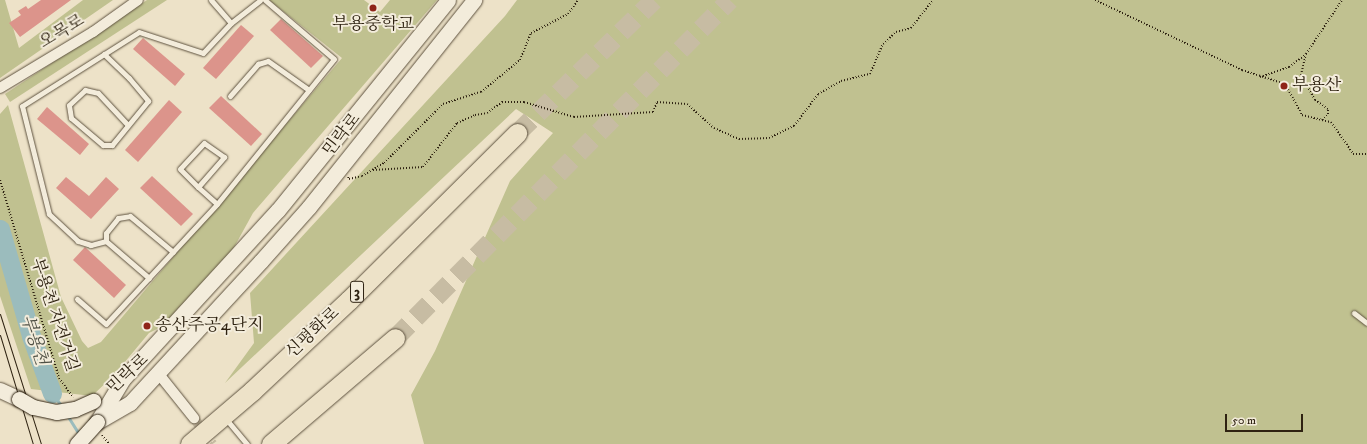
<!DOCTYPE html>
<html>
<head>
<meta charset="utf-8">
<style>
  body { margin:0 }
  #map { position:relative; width:1367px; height:444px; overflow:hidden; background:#ede2c8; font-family:"IM FELL DW Pica","Noto Serif KR",serif }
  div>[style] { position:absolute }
  .green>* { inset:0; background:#c0c190 }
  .stream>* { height:3px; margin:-1.5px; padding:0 1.5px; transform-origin:1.5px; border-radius:1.5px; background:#9bbcbd }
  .river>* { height:19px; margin:-9.5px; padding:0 9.5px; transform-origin:9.5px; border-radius:9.5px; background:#9bbcbd }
  .building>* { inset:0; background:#dc948b }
  .street-tunnel>* { height:10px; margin-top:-5px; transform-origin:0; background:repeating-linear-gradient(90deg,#c7bca3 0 10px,transparent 0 15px) }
  .highway-tunnel>* { height:19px; margin-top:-9.5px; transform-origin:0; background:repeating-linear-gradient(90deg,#c7bca3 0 19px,transparent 0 29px) }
  .path>* { height:2px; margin-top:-1px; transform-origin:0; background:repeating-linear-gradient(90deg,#2e2211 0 1px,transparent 0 3px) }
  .roads { filter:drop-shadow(0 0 1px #5e523f) drop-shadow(0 0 1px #5e523f) }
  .lane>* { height:5px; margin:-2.5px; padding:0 2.5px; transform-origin:2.5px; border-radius:2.5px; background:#f3ecdb }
  .street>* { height:10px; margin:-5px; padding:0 5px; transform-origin:5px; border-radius:5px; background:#f3ecdb }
  .secondary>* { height:15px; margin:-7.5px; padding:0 7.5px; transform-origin:7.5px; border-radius:7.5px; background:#f3ecdb }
  .highway>* { height:19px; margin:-9.5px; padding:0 9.5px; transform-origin:9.5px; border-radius:9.5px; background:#ede2c8 }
  .tram>* { height:1px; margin:-0.5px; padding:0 0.5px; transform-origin:0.5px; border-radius:0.5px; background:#2e2211 }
  .bridges { filter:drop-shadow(0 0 1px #2e2211) drop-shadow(0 0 1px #2e2211) }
  .secondary-bridge>* { height:15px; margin:-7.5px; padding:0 7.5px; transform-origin:7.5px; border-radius:7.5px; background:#f3ecdb }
  .dots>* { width:11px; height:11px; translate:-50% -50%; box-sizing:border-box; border:2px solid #f3ecdb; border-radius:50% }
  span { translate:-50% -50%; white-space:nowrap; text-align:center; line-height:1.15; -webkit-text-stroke:4px #f3ecdb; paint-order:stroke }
  .shield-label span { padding:1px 3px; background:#f3ecdb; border:1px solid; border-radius:3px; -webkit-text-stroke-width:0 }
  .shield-label { font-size:16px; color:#2e2211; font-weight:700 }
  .poi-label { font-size:17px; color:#2e2211 }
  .left { translate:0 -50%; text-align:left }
  .street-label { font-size:17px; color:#2e2211 }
  .water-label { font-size:18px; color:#4f5045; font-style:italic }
  .scale { position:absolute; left:1225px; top:414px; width:78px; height:18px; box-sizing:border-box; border:2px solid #2e2211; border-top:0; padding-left:5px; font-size:12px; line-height:14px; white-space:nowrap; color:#2e2211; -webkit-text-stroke:3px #f3ecdb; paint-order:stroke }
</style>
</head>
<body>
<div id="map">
  <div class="green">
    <div style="clip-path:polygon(0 0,5px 0,19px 48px,83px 0,113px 0,0 78px)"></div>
    <div style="clip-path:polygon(147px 0,167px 0,10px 102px,5px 94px)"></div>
    <div style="clip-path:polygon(269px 0,364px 0,380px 12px,390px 0,437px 0,253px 213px,232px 251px,167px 324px,149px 333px,114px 375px,92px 396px,31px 389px,0 296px,0 114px,8px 105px,61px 297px,82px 341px,88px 348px,101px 342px,342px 58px)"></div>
    <div style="clip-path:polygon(517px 0,1367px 0,1367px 444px,424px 444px,411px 395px,435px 351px,510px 181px,553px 133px,516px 109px,225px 383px,254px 343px,250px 293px,505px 16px)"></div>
  </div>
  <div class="stream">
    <div style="left:52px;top:393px;width:17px;rotate:54deg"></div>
    <div style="left:67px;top:415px;width:22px;rotate:58deg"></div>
  </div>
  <div class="river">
    <div style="left:0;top:229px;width:111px;rotate:73.8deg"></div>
    <div style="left:31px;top:336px;width:61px;rotate:69.8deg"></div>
  </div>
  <div class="building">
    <div style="clip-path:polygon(41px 0,71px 0,20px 37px,9px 23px,21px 15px,18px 11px,26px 6px,28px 9px)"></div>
    <div style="clip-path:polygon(281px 19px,323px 56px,311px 68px,270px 30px)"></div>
    <div style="clip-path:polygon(241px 25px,254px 36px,216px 79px,203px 68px)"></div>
    <div style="clip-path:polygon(143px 38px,185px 74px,175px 86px,133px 49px)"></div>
    <div style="clip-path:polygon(221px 96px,262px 134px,251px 146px,209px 108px)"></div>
    <div style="clip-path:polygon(169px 100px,182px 112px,138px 162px,125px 150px)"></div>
    <div style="clip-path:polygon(47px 107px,89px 144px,80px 155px,37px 119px)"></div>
    <div style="clip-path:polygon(152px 176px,193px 214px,181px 226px,140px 188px)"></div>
    <div style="clip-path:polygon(66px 177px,89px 196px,106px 177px,119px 189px,91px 219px,56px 188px)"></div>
    <div style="clip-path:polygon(85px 247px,126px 285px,114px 298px,73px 260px)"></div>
  </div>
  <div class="street-tunnel">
    <div style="left:194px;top:418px;width:32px;rotate:55deg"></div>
  </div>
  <div class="highway-tunnel">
    <div style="left:517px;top:133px;width:191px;rotate:-44.2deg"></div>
    <div style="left:395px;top:338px;width:476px;rotate:-45.3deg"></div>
  </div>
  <div class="path">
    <div style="left:1095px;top:0;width:163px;rotate:25.5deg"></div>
    <div style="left:1242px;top:70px;width:45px;rotate:18deg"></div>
    <div style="left:1285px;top:84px;width:35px;rotate:61deg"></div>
    <div style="left:1302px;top:115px;width:30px;rotate:14deg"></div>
    <div style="left:1331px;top:122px;width:39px;rotate:55deg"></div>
    <div style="left:1353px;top:154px;width:14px"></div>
    <div style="left:1260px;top:77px;width:31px;rotate:-19deg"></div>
    <div style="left:1289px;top:67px;width:21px;rotate:-37deg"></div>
    <div style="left:1322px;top:120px;width:8px;rotate:-45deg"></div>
    <div style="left:1328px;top:114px;width:5px;rotate:-90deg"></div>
    <div style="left:1328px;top:109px;width:16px;rotate:-145deg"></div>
    <div style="left:1315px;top:100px;width:29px;rotate:-119deg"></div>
    <div style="left:1301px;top:75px;width:22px;rotate:-77deg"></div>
    <div style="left:1306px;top:54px;width:65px;rotate:-56.3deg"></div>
    <div style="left:373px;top:170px;width:50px;rotate:-3.4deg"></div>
    <div style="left:423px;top:167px;width:56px;rotate:-52.3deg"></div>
    <div style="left:457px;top:123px;width:20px;rotate:-24deg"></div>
    <div style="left:475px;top:115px;width:12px;rotate:-9deg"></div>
    <div style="left:487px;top:113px;width:19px;rotate:-36deg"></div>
    <div style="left:502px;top:102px;width:22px"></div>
    <div style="left:524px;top:102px;width:52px;rotate:16.7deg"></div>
    <div style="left:574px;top:117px;width:79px;rotate:-3.6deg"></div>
    <div style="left:653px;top:112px;width:11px;rotate:-68deg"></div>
    <div style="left:657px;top:102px;width:30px;rotate:4deg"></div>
    <div style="left:687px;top:104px;width:36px;rotate:42deg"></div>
    <div style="left:714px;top:128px;width:27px;rotate:24deg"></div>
    <div style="left:739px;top:139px;width:30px;rotate:-2deg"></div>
    <div style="left:769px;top:138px;width:28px;rotate:-26deg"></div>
    <div style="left:794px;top:126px;width:40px;rotate:-53deg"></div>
    <div style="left:818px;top:94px;width:26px;rotate:-29deg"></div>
    <div style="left:841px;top:81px;width:30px;rotate:-14deg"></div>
    <div style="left:870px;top:74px;width:33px;rotate:-67deg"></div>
    <div style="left:883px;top:44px;width:18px;rotate:-43deg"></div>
    <div style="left:896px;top:32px;width:16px;rotate:-15deg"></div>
    <div style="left:911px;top:28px;width:36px;rotate:-52deg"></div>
    <div style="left:348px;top:177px;width:2px;rotate:63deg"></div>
    <div style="left:349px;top:179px;width:13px;rotate:-13deg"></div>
    <div style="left:362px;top:176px;width:26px;rotate:-31deg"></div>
    <div style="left:384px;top:163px;width:83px;rotate:-45deg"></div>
    <div style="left:443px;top:104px;width:40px;rotate:-18deg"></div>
    <div style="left:481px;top:92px;width:50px;rotate:-39.4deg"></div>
    <div style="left:520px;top:60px;width:29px;rotate:-68deg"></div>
    <div style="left:531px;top:33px;width:42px;rotate:-27.2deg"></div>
    <div style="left:568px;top:14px;width:17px;rotate:-54deg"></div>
    <div style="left:0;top:180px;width:207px;rotate:73.4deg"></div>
    <div style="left:59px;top:378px;width:24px;rotate:54deg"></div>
    <div style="left:102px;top:435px;width:11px;rotate:52deg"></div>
  </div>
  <div class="roads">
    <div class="lane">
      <div style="left:211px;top:0;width:30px;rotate:49deg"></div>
      <div style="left:231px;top:23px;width:37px;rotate:-38deg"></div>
      <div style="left:104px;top:54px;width:35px;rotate:44deg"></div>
      <div style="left:129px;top:78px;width:30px;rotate:50deg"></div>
      <div style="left:148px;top:101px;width:57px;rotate:129.3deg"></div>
      <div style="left:112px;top:145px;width:9px;rotate:180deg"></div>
      <div style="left:103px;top:145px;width:42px;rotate:-139.8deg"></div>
      <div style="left:71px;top:118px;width:13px;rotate:-99deg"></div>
      <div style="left:69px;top:105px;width:22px;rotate:-43deg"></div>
      <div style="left:85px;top:90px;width:13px;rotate:13deg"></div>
      <div style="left:98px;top:93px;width:42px;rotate:46.9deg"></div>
      <div style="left:230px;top:96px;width:43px;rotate:-48.8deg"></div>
      <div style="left:258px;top:64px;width:10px;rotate:-17deg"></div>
      <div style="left:268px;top:61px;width:50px;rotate:35.3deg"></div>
      <div style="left:198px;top:187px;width:40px;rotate:-49deg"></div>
      <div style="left:224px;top:157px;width:24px;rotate:-145deg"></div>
      <div style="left:204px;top:143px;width:35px;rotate:133deg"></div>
      <div style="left:180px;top:169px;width:25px;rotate:45deg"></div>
      <div style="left:198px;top:187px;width:25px;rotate:42deg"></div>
      <div style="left:217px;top:204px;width:186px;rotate:-51.1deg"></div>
      <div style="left:334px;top:59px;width:91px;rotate:-139.5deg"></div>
      <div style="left:106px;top:241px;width:8px;rotate:-90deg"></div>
      <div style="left:106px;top:233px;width:19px;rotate:-51deg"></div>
      <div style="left:118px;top:218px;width:12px;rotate:-9deg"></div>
      <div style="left:130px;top:216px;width:56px;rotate:39.9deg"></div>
      <div style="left:149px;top:278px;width:57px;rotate:-139.3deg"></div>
      <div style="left:106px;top:241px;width:16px;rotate:165deg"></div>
      <div style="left:91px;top:245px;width:14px;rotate:-163deg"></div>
      <div style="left:78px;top:241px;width:40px;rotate:-137deg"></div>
      <div style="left:49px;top:214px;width:111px;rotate:-104deg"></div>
      <div style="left:22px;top:106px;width:138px;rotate:-32.3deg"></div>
      <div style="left:139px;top:32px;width:67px;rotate:18.2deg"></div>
      <div style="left:203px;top:53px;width:41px;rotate:-47deg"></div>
      <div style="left:77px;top:299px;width:38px;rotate:41deg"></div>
      <div style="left:106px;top:324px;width:163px;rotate:-47.2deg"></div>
      <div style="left:1354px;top:313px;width:16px;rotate:38deg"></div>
      <div style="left:226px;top:419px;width:33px;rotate:50deg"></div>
    </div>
    <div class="street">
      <div style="left:0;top:88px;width:109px;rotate:-31.1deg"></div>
      <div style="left:93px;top:32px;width:55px;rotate:-35.4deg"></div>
      <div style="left:158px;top:373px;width:58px;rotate:51.3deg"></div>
    </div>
    <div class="secondary">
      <div style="left:0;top:390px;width:21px;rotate:25deg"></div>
      <div style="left:97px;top:422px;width:38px;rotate:-30deg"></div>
      <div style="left:130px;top:403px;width:193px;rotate:-47.3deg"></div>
      <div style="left:261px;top:261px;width:72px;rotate:-48.4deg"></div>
      <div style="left:309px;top:207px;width:265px;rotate:-51.4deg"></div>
      <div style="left:97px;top:422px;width:50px;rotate:-58.8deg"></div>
      <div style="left:123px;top:379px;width:229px;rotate:-47.5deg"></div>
      <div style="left:278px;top:210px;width:270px;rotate:-51deg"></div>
    </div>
    <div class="highway">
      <div style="left:190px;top:444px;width:82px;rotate:-40.5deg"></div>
      <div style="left:252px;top:391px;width:133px;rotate:-43.2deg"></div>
      <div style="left:349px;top:300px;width:237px;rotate:-44.8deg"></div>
      <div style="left:271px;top:444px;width:163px;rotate:-40.5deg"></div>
    </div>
  </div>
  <div class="tram">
    <div style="left:0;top:314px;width:136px;rotate:72.5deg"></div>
    <div style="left:0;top:335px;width:114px;rotate:73.2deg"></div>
  </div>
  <div class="bridges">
    <div class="secondary-bridge">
      <div style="left:19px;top:399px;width:16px;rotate:30deg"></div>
      <div style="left:33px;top:407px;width:24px;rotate:12deg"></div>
      <div style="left:56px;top:412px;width:19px;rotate:-9deg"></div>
      <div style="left:75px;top:409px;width:20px;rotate:-24deg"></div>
      <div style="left:77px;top:444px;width:30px;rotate:-48deg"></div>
    </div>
  </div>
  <div class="dots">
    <div style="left:373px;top:8px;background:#8f2418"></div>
    <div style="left:1284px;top:86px;background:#8f2418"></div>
    <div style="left:147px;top:326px;background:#8f2418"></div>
  </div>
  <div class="shield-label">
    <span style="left:357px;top:292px">3</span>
  </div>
  <div class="poi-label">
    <span style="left:373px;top:25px">부용중학교</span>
    <span class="left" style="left:1292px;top:86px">부용산</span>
    <span class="left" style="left:155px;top:326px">송산주공4단지</span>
  </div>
  <div class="street-label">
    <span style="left:62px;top:32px;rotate:-31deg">오목로</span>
    <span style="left:342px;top:135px;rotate:-52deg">민락로</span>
    <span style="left:54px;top:315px;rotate:72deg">부용천 자전거길</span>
    <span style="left:313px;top:333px;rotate:-43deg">신평화로</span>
    <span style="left:128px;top:374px;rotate:-43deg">민락로</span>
  </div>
  <div class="water-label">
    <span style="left:34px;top:340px;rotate:72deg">부용천</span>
  </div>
  <div class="scale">50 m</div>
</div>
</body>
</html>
